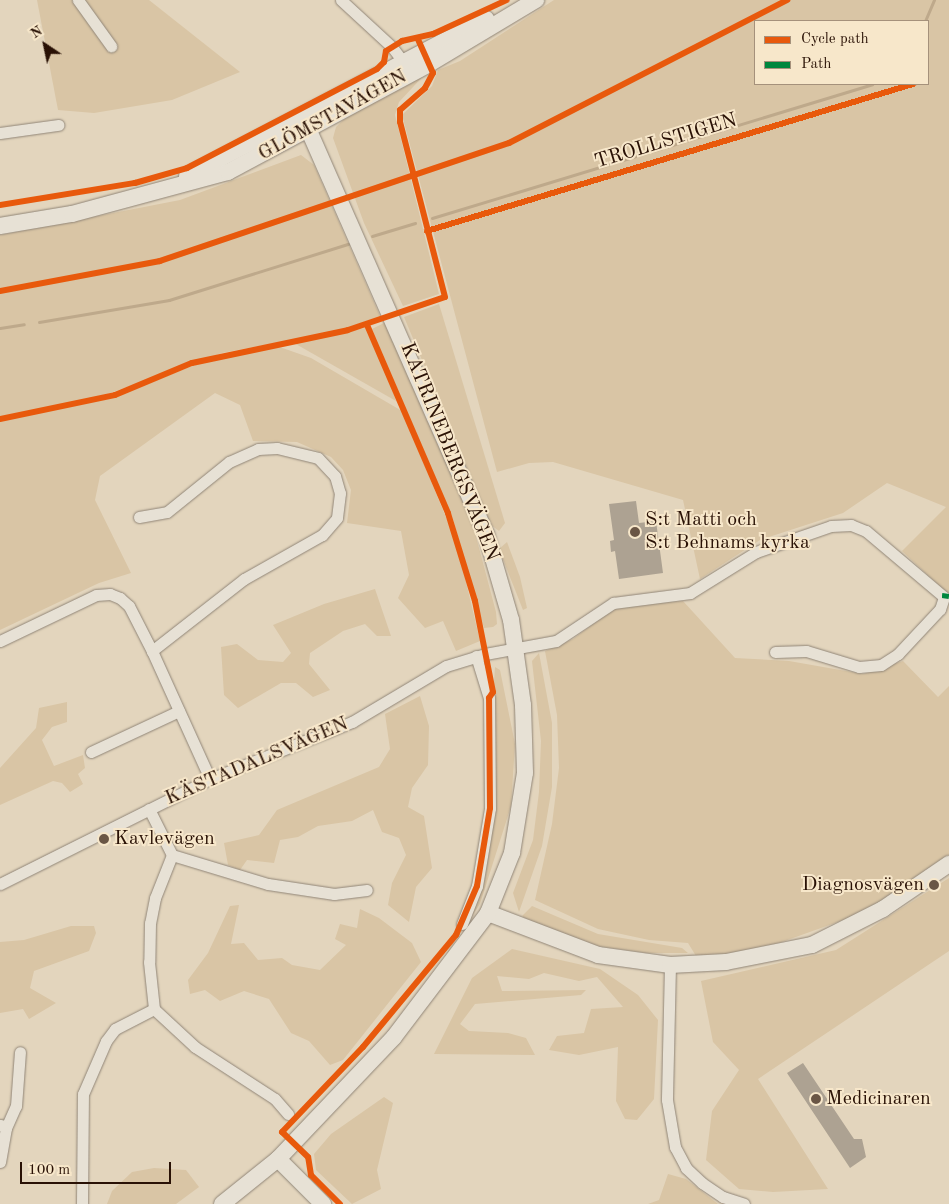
<!DOCTYPE html>
<html>
<head>
<meta charset="utf-8">
<style>
  body { margin:0 }
  #map { position:relative; width:949px; height:1204px; overflow:hidden; background:#e3d5bd; font-family:"Old Standard TT",serif }
  div>[style] { position:absolute }
  .green>* { inset:0; background:#d9c5a5 }
  .stream>* { height:3px; margin:-1.5px; padding:0 1.5px; transform-origin:1.5px; border-radius:1.5px; background:#bea98b }
  .building>* { inset:0; background:#ada292 }
  .roads { filter:drop-shadow(0 0 1px #908577) drop-shadow(0 0 1px #908577) }
  .street>* { height:11px; margin:-5.5px; padding:0 5.5px; transform-origin:5.5px; border-radius:5.5px; background:#e7e1d5 }
  .secondary>* { height:16px; margin:-8px; padding:0 8px; transform-origin:8px; border-radius:8px; background:#e7e1d5 }
  .quiet>* { height:5px; margin-top:-2.5px; transform-origin:0; background:repeating-linear-gradient(90deg,#00873e 0 10px,transparent 0 15px) }
  .cycleway>* { height:6px; margin:-3px; padding:0 3px; transform-origin:3px; border-radius:3px; background:#e8590c }
  .dots>* { width:14px; height:14px; translate:-50% -50%; box-sizing:border-box; border:2px solid #f7e7ca; border-radius:50% }
  span { translate:-50% -50%; white-space:nowrap; text-align:center; line-height:1.15; -webkit-text-stroke:4px #f7e7ca; paint-order:stroke }
  .street-label { font-size:20px; color:#291105 }
  .poi-label { font-size:20px; color:#291105 }
  .left { translate:0 -50%; text-align:left }
  .right { translate:-100% -50%; text-align:right }
  .legend { position:absolute; left:754px; top:20px; width:175px; height:65px; box-sizing:border-box; background:#f7e7ca; border:1px solid #a5917b; margin:0; padding:6px 9px; list-style:none; font-size:15px; color:#291105 }
  .legend li { display:flex; align-items:center; gap:10px; height:25px }
  .legend b { width:25px; border:1px solid #a5917b }
  .north { position:absolute; left:20px; top:20px; width:50px; height:50px; -webkit-text-stroke:4px #f7e7ca; paint-order:stroke; rotate:326deg; font-size:14px; font-weight:700; line-height:20px; text-align:center; color:#291105 }
  .north::after { content:''; display:block; margin:auto; width:18px; height:22px; background:#291105; clip-path:polygon(50% 0,100% 100%,50% 72%,0 100%) }
  .scale { position:absolute; left:20px; top:1162px; width:151px; height:22px; box-sizing:border-box; border:2px solid #291105; border-top:0; padding-left:6px; font-size:15px; line-height:18px; white-space:nowrap; color:#291105; -webkit-text-stroke:4px #f7e7ca; paint-order:stroke }
</style>
</head>
<body>
<div id="map">
  <div class="green">
    <div style="clip-path:polygon(37px 0,149px 0,240px 72px,172px 100px,94px 113px,58px 110px)"></div>
    <div style="clip-path:polygon(evenodd,554px 0,949px 0,949px 595px,902px 551px,946px 507px,887px 483px,843px 513px,760px 540px,700px 579px,683px 500px,553px 462px,529px 463px,497px 472px,402px 115px,432px 86px,438px 70px,460px 61px,554px 0,755px 21px,928px 21px,928px 84px,755px 84px,755px 21px)"></div>
    <div style="clip-path:polygon(427px 72px,399px 102px,395px 115px,439px 294px,403px 306px,364px 223px,333px 138px,336px 127px,347px 116px)"></div>
    <div style="clip-path:polygon(301px 155px,314px 165px,380px 316px,339px 331px,222px 353px,99px 397px,0 417px,0 235px,180px 200px)"></div>
    <div style="clip-path:polygon(439px 304px,505px 523px,499px 531px,491px 525px,404px 317px)"></div>
    <div style="clip-path:polygon(386px 322px,474px 529px,496px 612px,497px 624px,493px 627px,484px 628px,453px 519px,372px 329px)"></div>
    <div style="clip-path:polygon(365px 328px,390px 383px,396px 401px,294px 343px)"></div>
    <div style="clip-path:polygon(274px 345px,311px 358px,402px 411px,457px 544px,480px 641px,456px 651px,443px 621px,425px 628px,398px 598px,409px 575px,401px 531px,347px 523px,351px 490px,343px 470px,331px 457px,297px 442px,253px 441px,240px 405px,215px 393px,100px 476px,95px 500px,131px 573px,99px 583px,0 630px,0 421px,113px 398px,197px 364px)"></div>
    <div style="clip-path:polygon(507px 542px,520px 577px,527px 608px,523px 610px,499px 549px)"></div>
    <div style="clip-path:polygon(375px 589px,391px 636px,377px 636px,365px 624px,343px 631px,310px 653px,309px 664px,330px 690px,313px 697px,296px 683px,281px 683px,238px 708px,224px 695px,221px 647px,237px 644px,258px 660px,283px 662px,291px 653px,273px 625px,324px 604px)"></div>
    <div style="clip-path:polygon(683px 601px,735px 658px,789px 661px,863px 674px,903px 661px,938px 697px,949px 686px,949px 855px,888px 897px,849px 918px,779px 943px,730px 954px,696px 956px,688px 943px,649px 940px,598px 929px,535px 900px,552px 824px,559px 768px,557px 715px,545px 651px,573px 639px,610px 611px,629px 605px)"></div>
    <div style="clip-path:polygon(539px 653px,552px 723px,552px 787px,542px 846px,519px 912px,513px 893px,533px 840px,539px 792px,541px 741px,532px 661px)"></div>
    <div style="clip-path:polygon(495px 667px,500px 670px,515px 744px,511px 806px,480px 904px,446px 955px,480px 892px)"></div>
    <div style="clip-path:polygon(420px 696px,429px 726px,428px 765px,412px 788px,408px 807px,424px 816px,432px 868px,416px 887px,409px 922px,388px 905px,392px 883px,406px 855px,399px 838px,382px 832px,373px 810px,352px 821px,318px 826px,298px 837px,280px 840px,274px 863px,247px 860px,240px 870px,228px 865px,224px 843px,259px 835px,277px 810px,379px 767px,390px 749px,385px 714px)"></div>
    <div style="clip-path:polygon(67px 702px,67px 722px,52px 727px,42px 740px,54px 766px,83px 755px,85px 768px,78px 774px,83px 784px,70px 792px,62px 783px,53px 781px,0 805px,0 768px,36px 728px,39px 708px)"></div>
    <div style="clip-path:polygon(949px 878px,949px 951px,758px 1079px,828px 1189px,773px 1192px,739px 1189px,706px 1160px,712px 1111px,739px 1070px,713px 1042px,701px 981px,836px 950px)"></div>
    <div style="clip-path:polygon(239px 905px,231px 944px,244px 943px,258px 960px,282px 958px,292px 965px,320px 970px,346px 945px,335px 939px,340px 924px,357px 928px,360px 909px,379px 918px,412px 943px,421px 962px,343px 1060px,330px 1065px,309px 1041px,291px 1033px,269px 999px,244px 991px,220px 1001px,205px 990px,190px 994px,188px 980px,208px 953px,230px 906px)"></div>
    <div style="clip-path:polygon(532px 906px,598px 934px,682px 948px,688px 953px,646px 953px,589px 945px,527px 920px,522px 916px)"></div>
    <div style="clip-path:polygon(71px 926px,94px 926px,96px 933px,89px 951px,34px 971px,30px 988px,56px 1003px,29px 1019px,23px 1009px,0 1013px,0 942px,24px 940px)"></div>
    <div style="clip-path:polygon(512px 949px,600px 969px,638px 995px,658px 1020px,654px 1099px,637px 1120px,625px 1119px,616px 1101px,618px 1047px,579px 1055px,549px 1050px,557px 1036px,584px 1033px,591px 1009px,623px 1007px,597px 977px,579px 981px,544px 973px,529px 979px,497px 976px,502px 991px,586px 990px,581px 995px,475px 1004px,460px 1024px,469px 1031px,508px 1033px,526px 1038px,535px 1055px,434px 1054px,472px 978px)"></div>
    <div style="clip-path:polygon(384px 1097px,393px 1103px,377px 1170px,381px 1189px,352px 1204px,316px 1170px,314px 1154px,331px 1134px)"></div>
    <div style="clip-path:polygon(154px 1168px,186px 1170px,199px 1187px,176px 1204px,107px 1204px,112px 1191px,132px 1172px)"></div>
    <div style="clip-path:polygon(668px 1174px,686px 1179px,718px 1204px,648px 1204px,659px 1200px)"></div>
  </div>
  <div class="stream">
    <div style="left:925px;top:21px;width:23px;rotate:-67deg"></div>
    <div style="left:432px;top:218px;width:460px;rotate:-16.9deg"></div>
    <div style="left:372px;top:236px;width:45px;rotate:-16.8deg"></div>
    <div style="left:39px;top:322px;width:132px;rotate:-9.6deg"></div>
    <div style="left:169px;top:300px;width:188px;rotate:-17.4deg"></div>
    <div style="left:0;top:328px;width:24px;rotate:-9deg"></div>
  </div>
  <div class="building">
    <div style="clip-path:polygon(636px 501px,639px 523px,656px 521px,663px 573px,619px 579px,615px 551px,611px 552px,610px 541px,614px 540px,609px 504px)"></div>
    <div style="clip-path:polygon(803px 1063px,854px 1139px,862px 1139px,866px 1157px,850px 1168px,787px 1073px)"></div>
  </div>
  <div class="roads">
    <div class="street">
      <div style="left:78px;top:0;width:57px;rotate:54.3deg"></div>
      <div style="left:341px;top:0;width:69px;rotate:42.7deg"></div>
      <div style="left:392px;top:47px;width:26px;rotate:53deg"></div>
      <div style="left:0;top:133px;width:59px;rotate:-7.9deg"></div>
      <div style="left:139px;top:517px;width:28px;rotate:-10deg"></div>
      <div style="left:167px;top:512px;width:80px;rotate:-38.9deg"></div>
      <div style="left:229px;top:462px;width:32px;rotate:-24deg"></div>
      <div style="left:258px;top:449px;width:19px;rotate:-3deg"></div>
      <div style="left:277px;top:448px;width:42px;rotate:13.7deg"></div>
      <div style="left:318px;top:458px;width:25px;rotate:47deg"></div>
      <div style="left:335px;top:476px;width:18px;rotate:74deg"></div>
      <div style="left:340px;top:493px;width:25px;rotate:97deg"></div>
      <div style="left:337px;top:518px;width:23px;rotate:131deg"></div>
      <div style="left:322px;top:535px;width:90px;rotate:150.6deg"></div>
      <div style="left:244px;top:579px;width:117px;rotate:142deg"></div>
      <div style="left:0;top:641px;width:106px;rotate:-25.6deg"></div>
      <div style="left:96px;top:595px;width:14px;rotate:-4deg"></div>
      <div style="left:110px;top:594px;width:11px;rotate:22deg"></div>
      <div style="left:120px;top:598px;width:12px;rotate:42deg"></div>
      <div style="left:129px;top:606px;width:51px;rotate:62.9deg"></div>
      <div style="left:152px;top:651px;width:141px;rotate:65.6deg"></div>
      <div style="left:91px;top:752px;width:97px;rotate:-25deg"></div>
      <div style="left:149px;top:809px;width:51px;rotate:63.4deg"></div>
      <div style="left:172px;top:855px;width:46px;rotate:111.6deg"></div>
      <div style="left:155px;top:898px;width:25px;rotate:101deg"></div>
      <div style="left:150px;top:923px;width:39px;rotate:91deg"></div>
      <div style="left:149px;top:962px;width:47px;rotate:83.9deg"></div>
      <div style="left:154px;top:1009px;width:56px;rotate:42.8deg"></div>
      <div style="left:195px;top:1047px;width:95px;rotate:33deg"></div>
      <div style="left:275px;top:1099px;width:20px;rotate:49deg"></div>
      <div style="left:172px;top:855px;width:100px;rotate:16.8deg"></div>
      <div style="left:268px;top:884px;width:67px;rotate:8.6deg"></div>
      <div style="left:334px;top:894px;width:33px;rotate:-7deg"></div>
      <div style="left:0;top:884px;width:235px;rotate:-26.6deg"></div>
      <div style="left:210px;top:779px;width:153px;rotate:-21.9deg"></div>
      <div style="left:352px;top:722px;width:109px;rotate:-30.8deg"></div>
      <div style="left:446px;top:666px;width:41px;rotate:-17.1deg"></div>
      <div style="left:485px;top:654px;width:72px;rotate:-10.4deg"></div>
      <div style="left:556px;top:641px;width:69px;rotate:-33.7deg"></div>
      <div style="left:613px;top:603px;width:78px;rotate:-7.4deg"></div>
      <div style="left:690px;top:593px;width:78px;rotate:-31.8deg"></div>
      <div style="left:756px;top:552px;width:79px;rotate:-19.1deg"></div>
      <div style="left:831px;top:526px;width:20px;rotate:-3deg"></div>
      <div style="left:851px;top:525px;width:16px;rotate:22deg"></div>
      <div style="left:866px;top:531px;width:102px;rotate:40.2deg"></div>
      <div style="left:944px;top:597px;width:13px;rotate:108deg"></div>
      <div style="left:940px;top:609px;width:62px;rotate:133deg"></div>
      <div style="left:898px;top:654px;width:20px;rotate:147deg"></div>
      <div style="left:881px;top:665px;width:22px;rotate:175deg"></div>
      <div style="left:859px;top:667px;width:55px;rotate:-163.2deg"></div>
      <div style="left:806px;top:651px;width:31px;rotate:178deg"></div>
      <div style="left:462px;top:924px;width:41px;rotate:-68.5deg"></div>
      <div style="left:477px;top:886px;width:79px;rotate:-80.5deg"></div>
      <div style="left:490px;top:808px;width:110px;rotate:-90.5deg"></div>
      <div style="left:489px;top:698px;width:44px;rotate:-107.2deg"></div>
      <div style="left:670px;top:965px;width:135px;rotate:91.3deg"></div>
      <div style="left:667px;top:1100px;width:48px;rotate:80.3deg"></div>
      <div style="left:675px;top:1147px;width:24px;rotate:62deg"></div>
      <div style="left:686px;top:1168px;width:22px;rotate:43deg"></div>
      <div style="left:702px;top:1183px;width:25px;rotate:34deg"></div>
      <div style="left:723px;top:1197px;width:22px;rotate:18deg"></div>
      <div style="left:6px;top:1128px;width:24px;rotate:-66deg"></div>
      <div style="left:16px;top:1106px;width:54px;rotate:-85.8deg"></div>
      <div style="left:0;top:1162px;width:35px;rotate:-80deg"></div>
      <div style="left:6px;top:1128px;width:6px;rotate:-149deg"></div>
      <div style="left:82px;top:1204px;width:110px;rotate:-89.5deg"></div>
      <div style="left:83px;top:1094px;width:58px;rotate:-66.5deg"></div>
      <div style="left:106px;top:1041px;width:15px;rotate:-53deg"></div>
      <div style="left:115px;top:1029px;width:44px;rotate:-27.1deg"></div>
    </div>
    <div class="secondary">
      <div style="left:187px;top:176px;width:338px;rotate:-27.7deg"></div>
      <div style="left:0;top:226px;width:73px;rotate:-9.5deg"></div>
      <div style="left:72px;top:214px;width:162px;rotate:-15.1deg"></div>
      <div style="left:228px;top:172px;width:228px;rotate:-28.2deg"></div>
      <div style="left:429px;top:64px;width:125px;rotate:-30.9deg"></div>
      <div style="left:488px;top:913px;width:118px;rotate:20.9deg"></div>
      <div style="left:598px;top:955px;width:73px;rotate:7.9deg"></div>
      <div style="left:670px;top:965px;width:56px;rotate:-3.1deg"></div>
      <div style="left:726px;top:962px;width:88px;rotate:-11.2deg"></div>
      <div style="left:812px;top:945px;width:80px;rotate:-26.9deg"></div>
      <div style="left:883px;top:909px;width:80px;rotate:-34.3deg"></div>
      <div style="left:278px;top:1159px;width:64px;rotate:45deg"></div>
      <div style="left:222px;top:1204px;width:72px;rotate:-38.8deg"></div>
      <div style="left:278px;top:1159px;width:168px;rotate:-46.4deg"></div>
      <div style="left:394px;top:1037px;width:156px;rotate:-52.8deg"></div>
      <div style="left:488px;top:913px;width:65px;rotate:-68.2deg"></div>
      <div style="left:512px;top:853px;width:81px;rotate:-80.8deg"></div>
      <div style="left:525px;top:773px;width:68px;rotate:-91.7deg"></div>
      <div style="left:523px;top:705px;width:86px;rotate:-98deg"></div>
      <div style="left:511px;top:620px;width:90px;rotate:-106.2deg"></div>
      <div style="left:486px;top:534px;width:454px;rotate:-113.7deg"></div>
    </div>
  </div>
  <div class="quiet">
    <div style="left:942px;top:595px;width:7px;rotate:8deg"></div>
  </div>
  <div class="cycleway">
    <div style="left:0;top:205px;width:137px;rotate:-9.3deg"></div>
    <div style="left:135px;top:183px;width:54px;rotate:-16.1deg"></div>
    <div style="left:187px;top:168px;width:214px;rotate:-27.5deg"></div>
    <div style="left:377px;top:69px;width:10px;rotate:-45deg"></div>
    <div style="left:384px;top:62px;width:11px;rotate:-80deg"></div>
    <div style="left:386px;top:51px;width:19px;rotate:-32deg"></div>
    <div style="left:402px;top:41px;width:32px;rotate:-13deg"></div>
    <div style="left:433px;top:34px;width:81px;rotate:-24.7deg"></div>
    <div style="left:427px;top:231px;width:508px;rotate:-16.83deg"></div>
    <div style="left:0;top:291px;width:163px;rotate:-10.6deg"></div>
    <div style="left:160px;top:261px;width:368px;rotate:-18.7deg"></div>
    <div style="left:509px;top:143px;width:313px;rotate:-27.2deg"></div>
    <div style="left:0;top:419px;width:117px;rotate:-11.8deg"></div>
    <div style="left:115px;top:395px;width:83px;rotate:-22.6deg"></div>
    <div style="left:192px;top:363px;width:159px;rotate:-11.9deg"></div>
    <div style="left:348px;top:330px;width:102px;rotate:-18.8deg"></div>
    <div style="left:445px;top:297px;width:181px;rotate:-104.4deg"></div>
    <div style="left:400px;top:122px;width:12px;rotate:-90deg"></div>
    <div style="left:400px;top:110px;width:33px;rotate:-41deg"></div>
    <div style="left:425px;top:88px;width:17px;rotate:-62deg"></div>
    <div style="left:433px;top:73px;width:37px;rotate:-114deg"></div>
    <div style="left:340px;top:1204px;width:41px;rotate:-135deg"></div>
    <div style="left:311px;top:1175px;width:18px;rotate:-99deg"></div>
    <div style="left:308px;top:1157px;width:36px;rotate:-136deg"></div>
    <div style="left:282px;top:1132px;width:117px;rotate:-46.4deg"></div>
    <div style="left:363px;top:1047px;width:146px;rotate:-50.3deg"></div>
    <div style="left:456px;top:935px;width:53px;rotate:-66.8deg"></div>
    <div style="left:477px;top:886px;width:79px;rotate:-80.5deg"></div>
    <div style="left:490px;top:808px;width:110px;rotate:-90.5deg"></div>
    <div style="left:489px;top:698px;width:7px;rotate:-56deg"></div>
    <div style="left:493px;top:692px;width:93px;rotate:-101.2deg"></div>
    <div style="left:475px;top:601px;width:92px;rotate:-107.1deg"></div>
    <div style="left:448px;top:513px;width:205px;rotate:-113.3deg"></div>
  </div>
  <div class="dots">
    <div style="left:635px;top:532px;background:#6a5645"></div>
    <div style="left:104px;top:839px;background:#6a5645"></div>
    <div style="left:934px;top:885px;background:#6a5645"></div>
    <div style="left:816px;top:1099px;background:#6a5645"></div>
  </div>
  <div class="street-label">
    <span style="left:333px;top:116px;rotate:-29deg">GLÖMSTAVÄGEN</span>
    <span style="left:666px;top:142px;rotate:-17deg">TROLLSTIGEN</span>
    <span style="left:449px;top:452px;rotate:68deg">KATRINEBERGSVÄGEN</span>
    <span style="left:257px;top:762px;rotate:-23deg">KÄSTADALSVÄGEN</span>
  </div>
  <div class="poi-label">
    <span class="left" style="left:645px;top:532px">S:t Matti och<br>S:t Behnams kyrka</span>
    <span class="left" style="left:114px;top:839px">Kavlevägen</span>
    <span class="right" style="left:924px;top:885px">Diagnosvägen</span>
    <span class="left" style="left:826px;top:1099px">Medicinaren</span>
  </div>
  <ul class="legend">
  <li><b style="height:6px;background:#e8590c"></b>Cycle path</li>
  <li><b style="height:6px;background:#00873e"></b>Path</li>
  </ul>
  <div class="north">N</div>
  <div class="scale">100 m</div>
</div>
</body>
</html>
